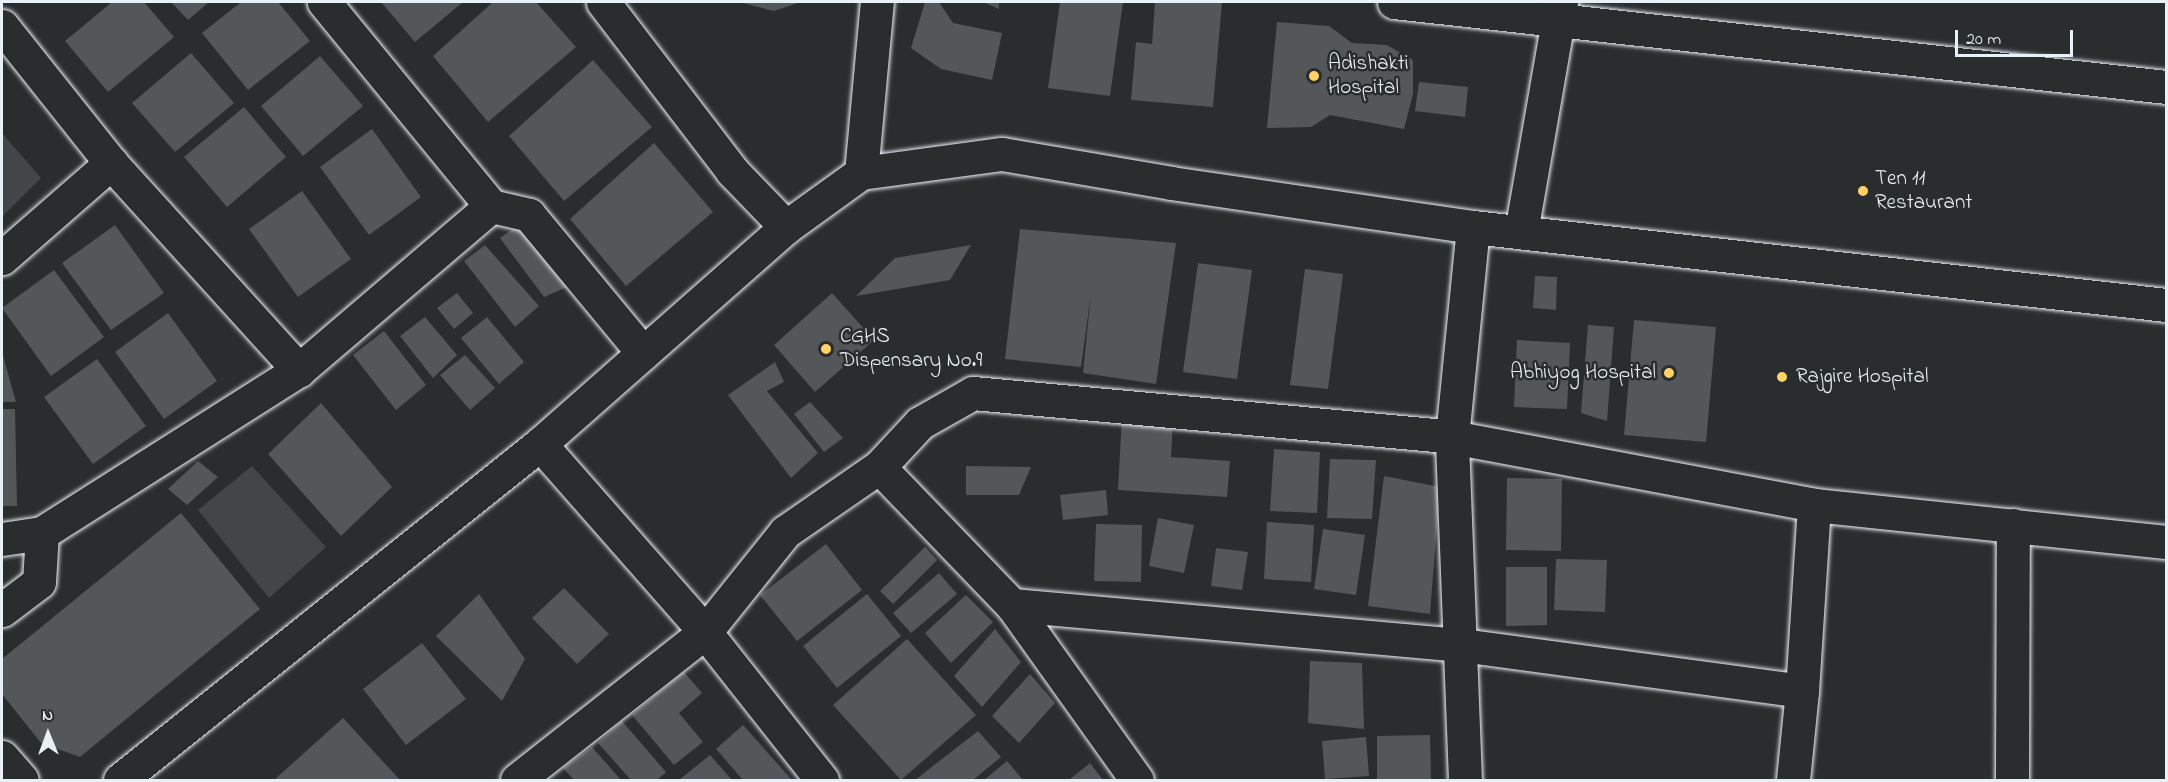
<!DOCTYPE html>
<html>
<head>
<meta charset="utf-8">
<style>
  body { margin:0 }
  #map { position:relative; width:2168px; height:782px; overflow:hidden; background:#2a2d2e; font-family:"Indie Flower",sans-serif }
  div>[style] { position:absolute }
  .green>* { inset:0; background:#424648 }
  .building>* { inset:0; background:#535759 }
  .roads { filter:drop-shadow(0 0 2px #e8f1f8) drop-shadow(0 0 2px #e8f1f8) }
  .minor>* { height:33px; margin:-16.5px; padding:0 16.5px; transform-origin:16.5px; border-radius:16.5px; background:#2a2d2e }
  .dots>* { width:16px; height:16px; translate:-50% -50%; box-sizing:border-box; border:3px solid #2a2d2e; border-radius:50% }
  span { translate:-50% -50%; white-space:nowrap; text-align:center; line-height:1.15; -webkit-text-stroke:5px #2a2d2e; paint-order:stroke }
  .poi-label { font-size:21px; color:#e8f1f8 }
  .left { translate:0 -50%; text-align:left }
  .right { translate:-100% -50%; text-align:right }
  .frame { position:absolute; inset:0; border:3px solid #e8f1f8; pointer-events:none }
  .north { position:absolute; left:18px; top:704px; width:60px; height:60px; -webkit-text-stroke:4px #2a2d2e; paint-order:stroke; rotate:359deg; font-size:16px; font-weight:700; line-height:24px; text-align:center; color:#e8f1f8 }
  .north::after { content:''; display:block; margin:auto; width:21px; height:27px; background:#e8f1f8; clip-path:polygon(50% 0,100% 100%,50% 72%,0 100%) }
  .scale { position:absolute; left:1955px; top:30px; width:118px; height:27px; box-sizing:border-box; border:3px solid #e8f1f8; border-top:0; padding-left:8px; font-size:18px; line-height:21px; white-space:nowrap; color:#e8f1f8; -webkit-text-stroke:4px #2a2d2e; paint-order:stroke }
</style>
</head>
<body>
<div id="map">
  <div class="green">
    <div style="clip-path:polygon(2px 133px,41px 178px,2px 217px)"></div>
    <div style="clip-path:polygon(252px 466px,326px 547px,269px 598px,198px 510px)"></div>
  </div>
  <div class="building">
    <div style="clip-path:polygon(112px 2px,144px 2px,174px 37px,108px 92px,65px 41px)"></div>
    <div style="clip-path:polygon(171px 2px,209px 2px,188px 20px)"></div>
    <div style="clip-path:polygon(241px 2px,278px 2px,310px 41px,248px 90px,202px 33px)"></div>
    <div style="clip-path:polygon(381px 2px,463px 2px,415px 42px)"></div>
    <div style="clip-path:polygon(493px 2px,536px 2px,576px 47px,488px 122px,433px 56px)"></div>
    <div style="clip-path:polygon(739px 2px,801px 2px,774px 11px)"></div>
    <div style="clip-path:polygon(925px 2px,939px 2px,953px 23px,1002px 33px,992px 80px,941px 69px,911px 48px)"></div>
    <div style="clip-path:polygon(983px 2px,999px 2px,999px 9px)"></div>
    <div style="clip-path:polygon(1060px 2px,1123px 2px,1110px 96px,1048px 88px)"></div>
    <div style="clip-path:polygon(1155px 2px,1222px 2px,1213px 107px,1131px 100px,1136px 42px,1152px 44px)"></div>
    <div style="clip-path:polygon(1277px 22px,1329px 26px,1352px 43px,1387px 45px,1413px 60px,1413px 94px,1404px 129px,1330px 115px,1311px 127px,1267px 128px)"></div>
    <div style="clip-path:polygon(191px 53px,234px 103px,175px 152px,132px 103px)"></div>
    <div style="clip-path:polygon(320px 56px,363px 106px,303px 156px,261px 106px)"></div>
    <div style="clip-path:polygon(593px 60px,652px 127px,564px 201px,509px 136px)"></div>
    <div style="clip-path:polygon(1419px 82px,1468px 87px,1465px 117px,1415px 111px)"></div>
    <div style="clip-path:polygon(244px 107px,286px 157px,227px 207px,184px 157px)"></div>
    <div style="clip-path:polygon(372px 129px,421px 197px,369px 235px,320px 167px)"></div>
    <div style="clip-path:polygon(654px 143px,713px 212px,626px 286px,570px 219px)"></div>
    <div style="clip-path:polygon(302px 191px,351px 259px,298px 297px,249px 229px)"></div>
    <div style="clip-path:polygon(520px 224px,574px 284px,544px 297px,500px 238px)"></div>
    <div style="clip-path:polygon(115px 225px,164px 293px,111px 330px,62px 263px)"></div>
    <div style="clip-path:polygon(1020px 229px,1176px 243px,1156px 384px,1083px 373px,1091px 293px,1081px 367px,1005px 359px)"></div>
    <div style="clip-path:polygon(485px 245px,539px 306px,515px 327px,464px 261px)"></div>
    <div style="clip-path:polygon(971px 245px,950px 280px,856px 296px,895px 258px)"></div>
    <div style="clip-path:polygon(1198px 263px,1252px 270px,1237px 379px,1183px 372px)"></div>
    <div style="clip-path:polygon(1305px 269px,1343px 274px,1328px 389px,1290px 385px)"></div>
    <div style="clip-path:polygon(54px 270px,104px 337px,51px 376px,2px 308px)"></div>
    <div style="clip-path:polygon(1535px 276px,1557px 277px,1556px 310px,1533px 308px)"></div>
    <div style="clip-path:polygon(457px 293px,473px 313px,454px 329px,437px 308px)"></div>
    <div style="clip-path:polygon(832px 293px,874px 340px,815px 392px,774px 345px)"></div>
    <div style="clip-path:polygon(168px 313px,217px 381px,164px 419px,115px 352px)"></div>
    <div style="clip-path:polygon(425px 317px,457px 355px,433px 378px,400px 336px)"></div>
    <div style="clip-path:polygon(487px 317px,524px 362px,499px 384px,461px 338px)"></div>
    <div style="clip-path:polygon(1634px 320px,1716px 327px,1706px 442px,1624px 435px)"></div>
    <div style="clip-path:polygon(1588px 325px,1614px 327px,1607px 421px,1581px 413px)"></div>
    <div style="clip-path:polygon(384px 331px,426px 385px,396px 410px,353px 355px)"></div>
    <div style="clip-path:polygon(1517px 340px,1570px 343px,1567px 409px,1514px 407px)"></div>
    <div style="clip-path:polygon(2px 352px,16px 402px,2px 402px)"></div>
    <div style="clip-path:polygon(465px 355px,495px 388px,470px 410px,440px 375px)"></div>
    <div style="clip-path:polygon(97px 359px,146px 426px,93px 464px,44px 397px)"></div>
    <div style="clip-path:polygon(775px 362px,784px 382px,767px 391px,818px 453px,791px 478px,728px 395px)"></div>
    <div style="clip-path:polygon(810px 402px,843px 438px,824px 452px,794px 414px)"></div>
    <div style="clip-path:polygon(321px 403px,392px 487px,341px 536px,268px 454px)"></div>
    <div style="clip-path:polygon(2px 409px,15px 409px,17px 506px,2px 506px)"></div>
    <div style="clip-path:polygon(1122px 416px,1173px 420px,1171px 457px,1230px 461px,1227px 497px,1118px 490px)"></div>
    <div style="clip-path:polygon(1274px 449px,1320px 452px,1317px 513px,1270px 511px)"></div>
    <div style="clip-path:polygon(1330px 459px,1376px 460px,1372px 519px,1327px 518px)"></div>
    <div style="clip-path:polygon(198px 461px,218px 477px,187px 505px,168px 489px)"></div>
    <div style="clip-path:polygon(966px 466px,1031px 467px,1019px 495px,966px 495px)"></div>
    <div style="clip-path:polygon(1384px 476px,1440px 487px,1430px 614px,1368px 606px)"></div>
    <div style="clip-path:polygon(1507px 478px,1562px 479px,1561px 551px,1506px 550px)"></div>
    <div style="clip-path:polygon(1106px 490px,1108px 515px,1063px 520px,1060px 495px)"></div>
    <div style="clip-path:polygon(181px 513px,260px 609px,80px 757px,41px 743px,2px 694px,2px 659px)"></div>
    <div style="clip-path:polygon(1158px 518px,1194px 525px,1184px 573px,1149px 566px)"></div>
    <div style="clip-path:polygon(1267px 522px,1314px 525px,1311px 582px,1264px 579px)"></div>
    <div style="clip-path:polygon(1096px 524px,1142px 525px,1141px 582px,1094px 581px)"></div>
    <div style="clip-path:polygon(1323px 529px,1365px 535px,1356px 595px,1314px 589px)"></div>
    <div style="clip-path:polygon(826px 544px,862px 590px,797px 641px,760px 595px)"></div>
    <div style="clip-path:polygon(925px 547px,937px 560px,893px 604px,880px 591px)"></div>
    <div style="clip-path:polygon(1216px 548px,1248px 552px,1242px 590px,1211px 586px)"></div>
    <div style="clip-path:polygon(1556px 559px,1607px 560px,1605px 612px,1554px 610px)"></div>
    <div style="clip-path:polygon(1506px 567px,1547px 567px,1547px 625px,1506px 626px)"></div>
    <div style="clip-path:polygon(939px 573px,957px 594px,911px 633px,893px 613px)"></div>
    <div style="clip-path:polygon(564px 588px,609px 634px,577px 664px,532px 618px)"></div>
    <div style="clip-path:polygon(479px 594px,525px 659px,502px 701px,436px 636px)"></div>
    <div style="clip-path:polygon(867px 594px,901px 636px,837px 688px,803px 646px)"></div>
    <div style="clip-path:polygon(966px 595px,993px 622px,951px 663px,925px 633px)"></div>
    <div style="clip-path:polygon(995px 629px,1021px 662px,982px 707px,954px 676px)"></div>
    <div style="clip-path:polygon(907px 639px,976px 715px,901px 780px,833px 705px)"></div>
    <div style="clip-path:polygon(422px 643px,466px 699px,406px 745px,363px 689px)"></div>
    <div style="clip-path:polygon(1310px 661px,1362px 663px,1364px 729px,1308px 723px)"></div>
    <div style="clip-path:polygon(684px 672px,702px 693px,679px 713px,703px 742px,674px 765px,632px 715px)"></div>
    <div style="clip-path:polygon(1030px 674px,1055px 703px,1019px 743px,992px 716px)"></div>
    <div style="clip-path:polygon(343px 718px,400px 780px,274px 780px)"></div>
    <div style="clip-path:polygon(622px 721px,666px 772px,657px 780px,631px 780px,598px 743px)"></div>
    <div style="clip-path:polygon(743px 725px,792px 780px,743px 780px,716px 749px)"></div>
    <div style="clip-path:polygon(978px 731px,1001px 757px,973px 780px,915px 780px)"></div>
    <div style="clip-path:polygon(1430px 735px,1431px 780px,1377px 780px,1377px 736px)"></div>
    <div style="clip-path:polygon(1366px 737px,1369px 776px,1325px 779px,1322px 741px)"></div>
    <div style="clip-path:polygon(592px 747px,621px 780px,574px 780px,563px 768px)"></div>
    <div style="clip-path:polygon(710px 755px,732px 780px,679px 780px)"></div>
    <div style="clip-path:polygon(1007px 761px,1023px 780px,984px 780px)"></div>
    <div style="clip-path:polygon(1090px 763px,1103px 780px,1069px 780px)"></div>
  </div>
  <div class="roads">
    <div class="minor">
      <div style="left:603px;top:2px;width:213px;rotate:52.6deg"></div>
      <div style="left:732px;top:171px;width:78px;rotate:46deg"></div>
      <div style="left:1394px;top:2px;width:777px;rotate:6.28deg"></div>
      <div style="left:2px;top:26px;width:175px;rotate:51.5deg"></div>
      <div style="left:111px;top:163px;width:280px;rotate:47.8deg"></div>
      <div style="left:861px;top:173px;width:172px;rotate:-84.7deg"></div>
      <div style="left:491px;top:206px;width:39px;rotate:13deg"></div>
      <div style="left:529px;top:215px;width:179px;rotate:50.4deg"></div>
      <div style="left:1521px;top:232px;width:233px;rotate:-80.1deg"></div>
      <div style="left:2px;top:258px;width:145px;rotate:-41.1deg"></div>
      <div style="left:540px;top:444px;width:250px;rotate:48.7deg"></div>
      <div style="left:705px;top:632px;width:189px;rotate:51.7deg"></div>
      <div style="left:879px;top:467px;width:192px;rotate:46.1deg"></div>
      <div style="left:1012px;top:605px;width:215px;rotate:54.5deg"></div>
      <div style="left:2px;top:539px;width:40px;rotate:-8.5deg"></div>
      <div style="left:42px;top:533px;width:304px;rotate:-32.4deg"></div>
      <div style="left:299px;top:370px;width:253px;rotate:-40.5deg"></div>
      <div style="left:491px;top:206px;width:264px;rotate:-129.3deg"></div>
      <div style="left:1012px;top:605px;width:452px;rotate:5.1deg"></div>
      <div style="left:1462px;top:645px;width:343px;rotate:7.7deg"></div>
      <div style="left:1802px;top:691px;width:89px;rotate:95.8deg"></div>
      <div style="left:2px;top:610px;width:46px;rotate:-37.1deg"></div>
      <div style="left:39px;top:582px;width:49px;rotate:-86.5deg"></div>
      <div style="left:1802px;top:691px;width:186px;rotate:-86.3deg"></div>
      <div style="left:2px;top:757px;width:30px;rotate:49deg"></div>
      <div style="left:120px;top:780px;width:538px;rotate:-38.66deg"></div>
      <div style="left:540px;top:444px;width:328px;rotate:-41.4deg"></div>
      <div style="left:786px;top:227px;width:92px;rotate:-35.8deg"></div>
      <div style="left:861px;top:173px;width:142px;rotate:-7.7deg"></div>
      <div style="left:1002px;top:154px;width:171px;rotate:9.7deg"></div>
      <div style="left:1171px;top:183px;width:305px;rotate:8.3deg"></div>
      <div style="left:1473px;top:227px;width:697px;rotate:6.42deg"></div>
      <div style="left:517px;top:780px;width:239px;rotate:-38.2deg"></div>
      <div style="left:705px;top:632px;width:128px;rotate:-51.3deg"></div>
      <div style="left:785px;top:532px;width:114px;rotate:-34.7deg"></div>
      <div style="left:879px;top:467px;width:60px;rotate:-47deg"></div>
      <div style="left:920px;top:423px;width:61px;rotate:-29.5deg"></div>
      <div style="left:973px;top:393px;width:481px;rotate:5.2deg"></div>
      <div style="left:1452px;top:437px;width:368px;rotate:10.6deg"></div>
      <div style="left:1814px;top:505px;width:354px;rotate:6deg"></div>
      <div style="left:1465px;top:780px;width:343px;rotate:-92.2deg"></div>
      <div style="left:1452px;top:437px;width:211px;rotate:-84.3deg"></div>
      <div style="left:2012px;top:780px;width:255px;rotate:-89.8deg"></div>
    </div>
  </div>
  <div class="dots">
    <div style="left:1314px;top:76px;background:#ffd166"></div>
    <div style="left:1863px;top:191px;background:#ffd166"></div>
    <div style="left:826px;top:349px;background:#ffd166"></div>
    <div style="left:1669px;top:373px;background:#ffd166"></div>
    <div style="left:1782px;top:377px;background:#ffd166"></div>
  </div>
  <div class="poi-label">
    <span class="left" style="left:1328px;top:76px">Adishakti<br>Hospital</span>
    <span class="left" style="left:1875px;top:191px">Ten 11<br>Restaurant</span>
    <span class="left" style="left:840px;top:349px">CGHS<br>Dispensary No.9</span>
    <span class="right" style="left:1656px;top:373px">Abhiyog Hospital</span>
    <span class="left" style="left:1796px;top:377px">Rajgire Hospital</span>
  </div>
  <div class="frame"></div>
  <div class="north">N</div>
  <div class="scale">20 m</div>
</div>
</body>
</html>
